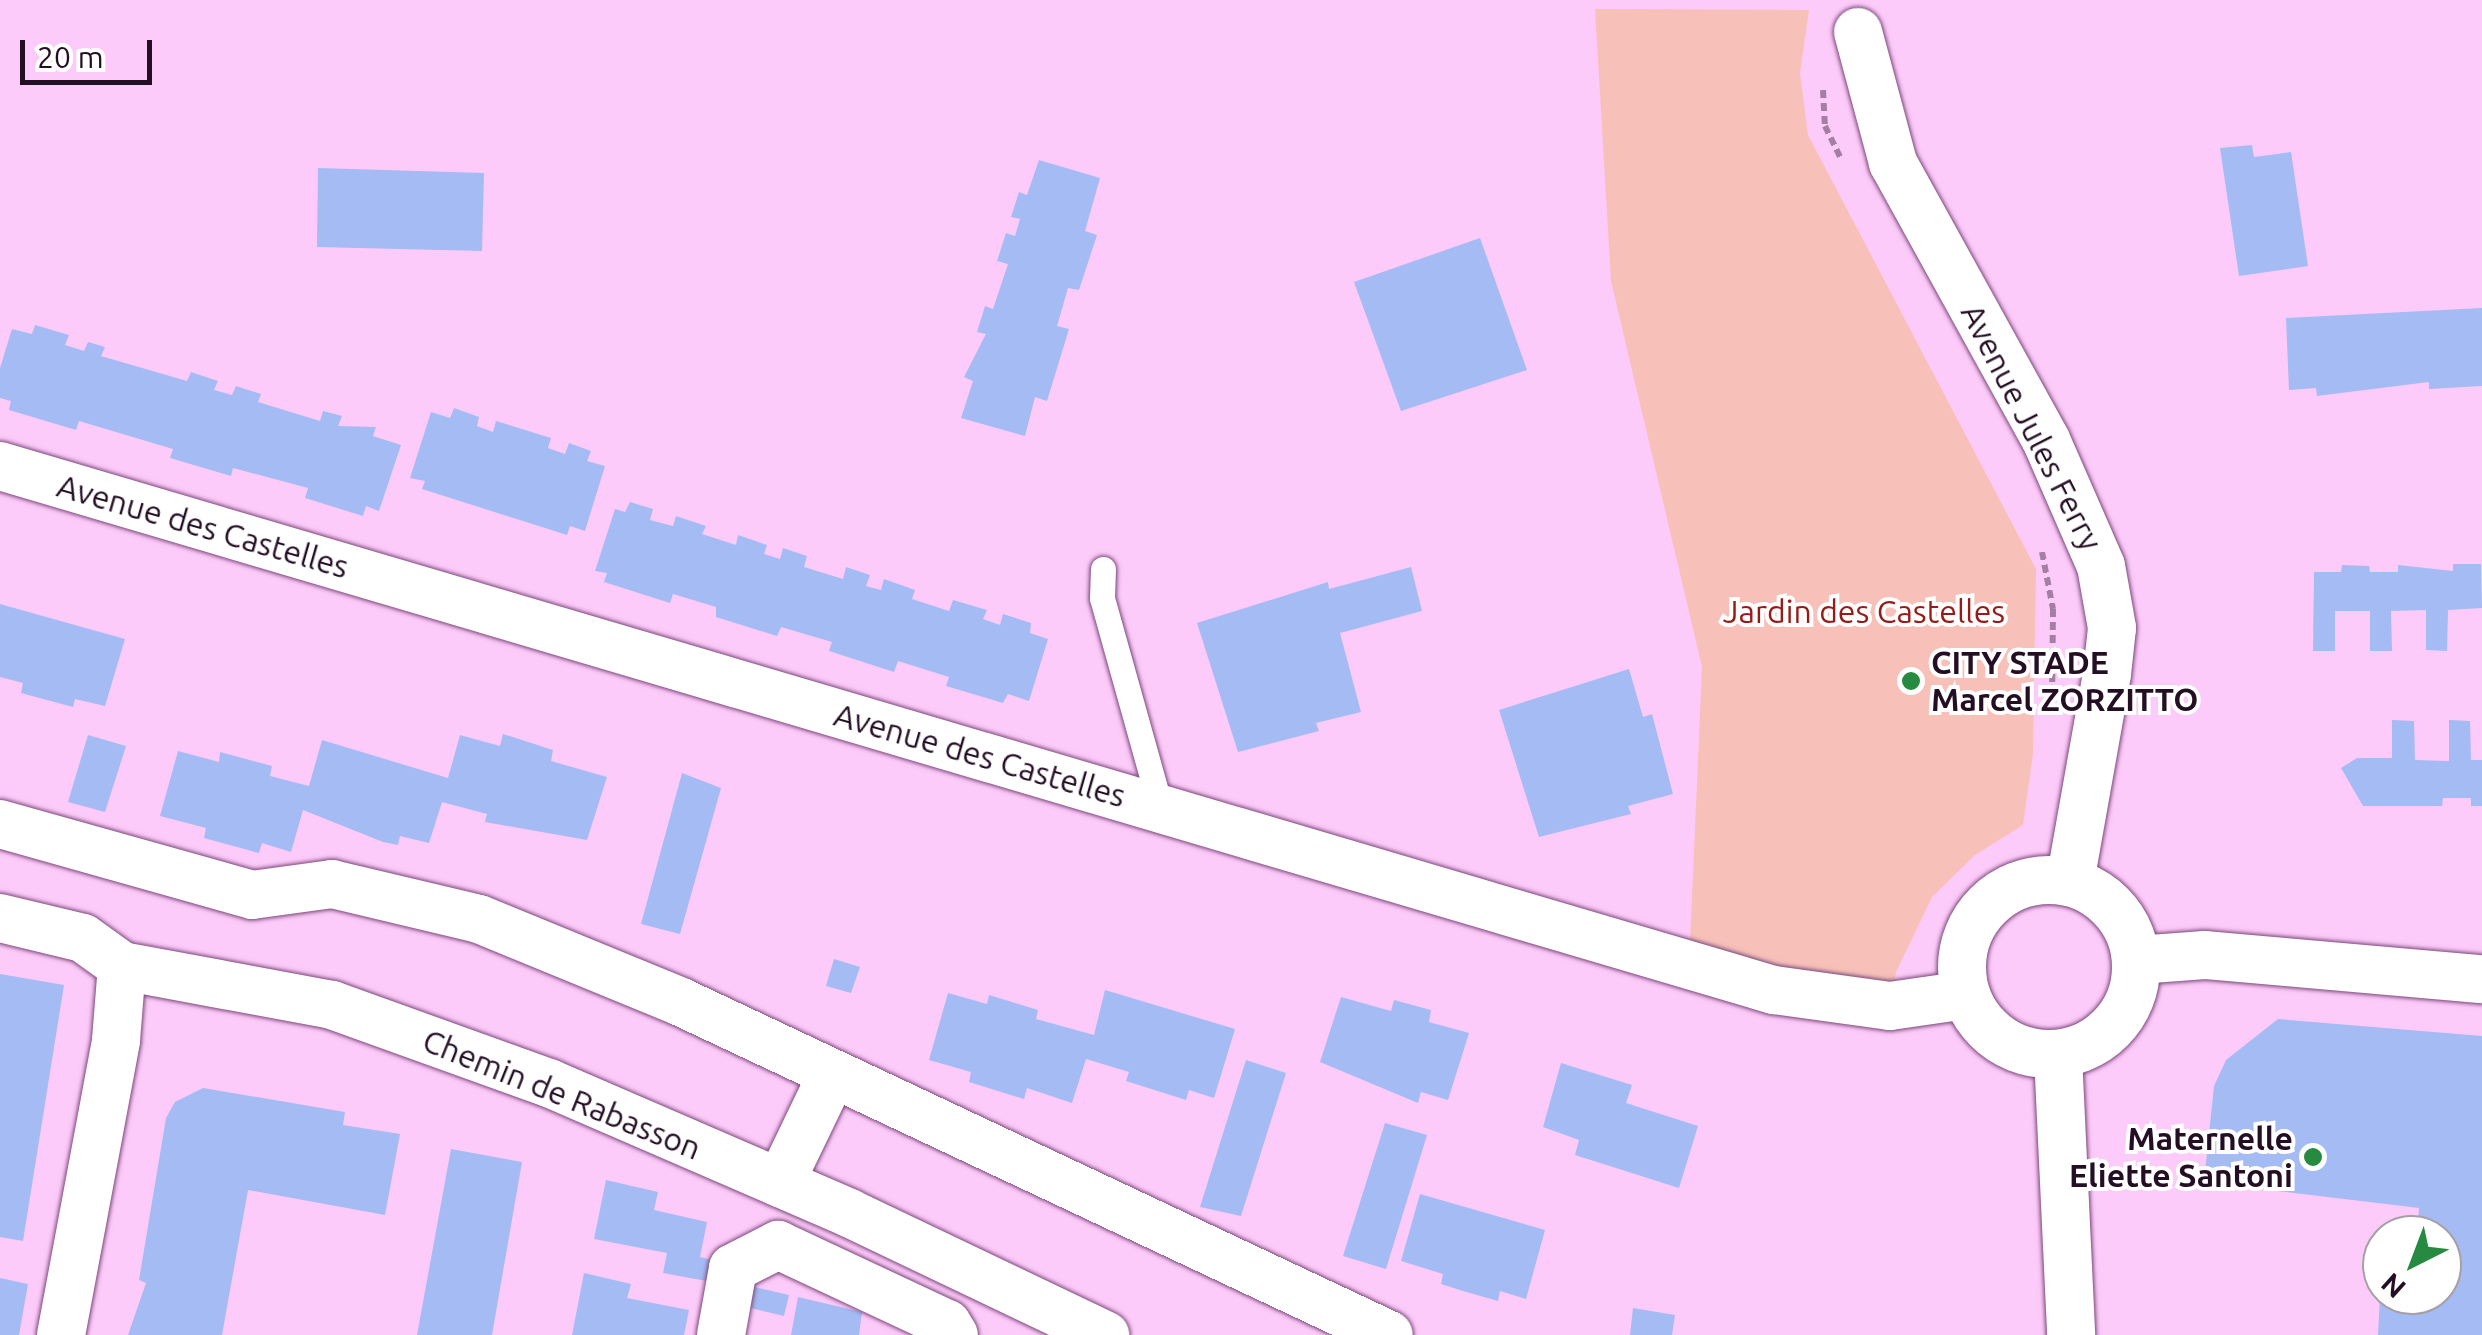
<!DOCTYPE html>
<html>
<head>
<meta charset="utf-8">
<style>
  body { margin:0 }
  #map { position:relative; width:2482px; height:1335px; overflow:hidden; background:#fdcbfa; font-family:Ubuntu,sans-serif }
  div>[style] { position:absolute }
  .green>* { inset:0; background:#f7c1b9 }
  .building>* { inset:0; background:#a5bbf3 }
  .path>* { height:6px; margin-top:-3px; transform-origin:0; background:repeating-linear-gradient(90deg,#a57ea3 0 8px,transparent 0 13px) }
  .roads { filter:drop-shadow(0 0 2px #7d477c) drop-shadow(0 0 2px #7d477c) }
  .lane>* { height:25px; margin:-12.5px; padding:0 12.5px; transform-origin:12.5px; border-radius:12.5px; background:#fff }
  .street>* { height:48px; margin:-24px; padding:0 24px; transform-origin:24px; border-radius:24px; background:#fff }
  .street>.ring { margin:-24px; padding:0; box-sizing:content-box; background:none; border:48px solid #fff; border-radius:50% }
  .dots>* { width:28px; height:28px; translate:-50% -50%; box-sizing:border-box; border:5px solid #fff; border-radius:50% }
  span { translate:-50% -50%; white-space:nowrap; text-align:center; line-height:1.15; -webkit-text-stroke:8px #fff; paint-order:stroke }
  .street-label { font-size:32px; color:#240e24 }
  .park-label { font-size:32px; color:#961b17 }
  .poi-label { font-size:32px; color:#240e24; font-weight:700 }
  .left { translate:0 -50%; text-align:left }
  .right { translate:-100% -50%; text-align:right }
  .north { position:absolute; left:2362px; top:1215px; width:100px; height:100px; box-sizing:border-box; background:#fff; border:2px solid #a79fa7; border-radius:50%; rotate:222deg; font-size:28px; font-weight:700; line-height:40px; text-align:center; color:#240e24 }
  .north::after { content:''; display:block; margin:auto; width:35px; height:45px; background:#268b40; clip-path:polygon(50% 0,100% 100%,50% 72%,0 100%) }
  .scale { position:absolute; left:20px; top:40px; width:132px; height:45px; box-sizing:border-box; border:5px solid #240e24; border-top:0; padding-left:12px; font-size:30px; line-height:35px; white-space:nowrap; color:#240e24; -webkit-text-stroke:8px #fff; paint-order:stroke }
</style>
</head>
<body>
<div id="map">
  <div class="green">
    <div style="clip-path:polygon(1595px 9px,1809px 10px,1800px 73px,1808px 135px,2036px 569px,2033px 754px,2023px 825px,1975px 855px,1932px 897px,1896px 972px,1890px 1006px,1689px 965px,1702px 667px,1611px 281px)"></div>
  </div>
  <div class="building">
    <div style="clip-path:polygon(2252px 145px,2254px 157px,2291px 152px,2308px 266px,2239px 276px,2220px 148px)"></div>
    <div style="clip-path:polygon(1039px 160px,1100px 178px,1085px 231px,1097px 235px,1079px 290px,1068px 288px,1057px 326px,1069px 329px,1047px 401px,1035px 397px,1025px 436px,961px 418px,973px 381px,964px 377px,986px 334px,977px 332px,985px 306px,993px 309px,1008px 264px,997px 261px,1006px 233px,1015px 236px,1020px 219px,1011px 217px,1019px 192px,1027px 195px)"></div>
    <div style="clip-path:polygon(318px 168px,484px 173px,482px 251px,317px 247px)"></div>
    <div style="clip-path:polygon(1480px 238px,1527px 370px,1401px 411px,1354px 282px)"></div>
    <div style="clip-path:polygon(2482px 308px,2482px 386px,2429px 389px,2429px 382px,2317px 396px,2316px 388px,2289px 390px,2286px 318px)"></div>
    <div style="clip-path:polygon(35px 325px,69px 335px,65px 345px,84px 351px,88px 342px,105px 347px,101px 356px,187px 381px,191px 372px,218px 381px,214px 390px,232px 395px,236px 386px,261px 394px,258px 402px,320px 421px,323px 411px,342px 416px,338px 426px,376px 427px,373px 436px,401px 445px,379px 511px,366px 506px,363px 516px,305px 498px,308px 488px,233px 468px,231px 476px,170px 458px,173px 449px,79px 421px,76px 430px,9px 410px,11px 401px,0 398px,0 368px,12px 329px,32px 334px)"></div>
    <div style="clip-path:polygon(454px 408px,479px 417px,477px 426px,493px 432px,496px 421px,551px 438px,548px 448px,565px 454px,569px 443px,591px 451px,587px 461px,605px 466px,585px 531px,570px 526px,567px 535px,422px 489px,425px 481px,410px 478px,431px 412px,450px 418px)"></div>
    <div style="clip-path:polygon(630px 502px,653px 509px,650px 520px,673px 526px,676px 516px,706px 526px,702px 534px,736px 545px,738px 535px,767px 545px,764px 554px,780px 559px,783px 548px,807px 556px,804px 567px,843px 579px,846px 567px,870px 575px,866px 586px,881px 590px,884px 579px,915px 590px,912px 599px,949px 611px,953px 600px,987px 610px,983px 619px,1000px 625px,1003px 614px,1031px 623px,1030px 633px,1048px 639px,1029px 701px,1008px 694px,1003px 703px,946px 686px,949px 677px,898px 661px,894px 672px,829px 651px,832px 642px,781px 627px,777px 636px,716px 617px,716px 607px,673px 594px,670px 603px,604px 582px,607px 573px,595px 571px,615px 509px,625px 512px)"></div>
    <div style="clip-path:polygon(2453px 564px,2481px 564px,2482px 608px,2448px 610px,2447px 651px,2426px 650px,2426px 610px,2391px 611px,2392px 651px,2370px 651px,2370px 611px,2335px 611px,2335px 651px,2313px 651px,2314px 572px,2341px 572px,2342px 565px,2369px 566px,2370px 572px,2398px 572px,2398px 565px,2453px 571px)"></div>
    <div style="clip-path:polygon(1411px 567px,1422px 611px,1340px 633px,1361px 712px,1316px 723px,1319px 731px,1238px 752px,1197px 623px,1328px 582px,1329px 589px)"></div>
    <div style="clip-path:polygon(0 604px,125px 639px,105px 706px,75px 699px,73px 707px,21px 693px,23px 683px,0 677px)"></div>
    <div style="clip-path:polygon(1629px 669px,1643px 717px,1652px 714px,1673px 794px,1628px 806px,1631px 814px,1539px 837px,1499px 710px)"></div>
    <div style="clip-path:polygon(2392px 720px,2414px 721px,2415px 760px,2449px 761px,2449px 720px,2470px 721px,2471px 760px,2482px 760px,2482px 806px,2471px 806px,2471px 798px,2443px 798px,2442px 806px,2363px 806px,2341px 768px,2357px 758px,2392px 758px)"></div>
    <div style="clip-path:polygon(503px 734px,553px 750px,551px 761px,607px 777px,587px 840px,485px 822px,487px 814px,442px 802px,429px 843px,400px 836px,398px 845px,383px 842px,303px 810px,291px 852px,262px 843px,259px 853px,204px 838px,206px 828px,160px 816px,178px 751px,219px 762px,220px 752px,272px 766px,270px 776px,309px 786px,322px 740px,448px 778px,460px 735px,500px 746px)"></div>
    <div style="clip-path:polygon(88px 735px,126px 746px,105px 812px,68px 802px)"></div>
    <div style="clip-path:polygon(682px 773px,721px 788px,680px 934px,641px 924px)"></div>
    <div style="clip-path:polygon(834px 959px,860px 967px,851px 993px,826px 986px)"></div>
    <div style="clip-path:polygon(0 974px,64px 985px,23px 1241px,0 1237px)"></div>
    <div style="clip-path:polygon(1105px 990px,1235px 1029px,1214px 1098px,1189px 1090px,1186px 1100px,1126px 1081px,1129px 1072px,1086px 1059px,1072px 1103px,1027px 1088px,1024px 1099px,969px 1082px,971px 1072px,929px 1060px,948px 993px,987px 1004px,989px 995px,1038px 1010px,1036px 1019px,1094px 1035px)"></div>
    <div style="clip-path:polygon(1341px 997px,1391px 1011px,1394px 1000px,1431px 1010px,1429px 1022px,1469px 1033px,1448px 1100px,1421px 1092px,1418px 1103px,1320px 1062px)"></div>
    <div style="clip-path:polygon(2278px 1019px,2482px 1036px,2482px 1335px,2378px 1335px,2380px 1295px,2442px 1295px,2442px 1235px,2417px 1235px,2419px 1208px,2204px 1182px,2214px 1086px,2226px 1060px)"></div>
    <div style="clip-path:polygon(1246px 1060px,1286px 1073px,1241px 1216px,1200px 1207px)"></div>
    <div style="clip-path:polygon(1561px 1063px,1632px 1085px,1626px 1103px,1698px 1126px,1679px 1188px,1575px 1155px,1579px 1140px,1543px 1127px)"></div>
    <div style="clip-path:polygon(203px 1088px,345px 1112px,343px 1125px,400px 1134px,385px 1215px,248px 1190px,222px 1335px,128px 1335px,146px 1283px,139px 1280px,166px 1118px,175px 1102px)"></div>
    <div style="clip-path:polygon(1385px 1123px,1427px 1135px,1386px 1269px,1343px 1256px)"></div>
    <div style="clip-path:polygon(451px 1149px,522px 1162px,492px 1335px,417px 1335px)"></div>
    <div style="clip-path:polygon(606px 1180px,658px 1192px,654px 1210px,707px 1222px,700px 1257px,712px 1260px,717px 1283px,663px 1273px,667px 1253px,594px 1239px)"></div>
    <div style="clip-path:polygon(1420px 1194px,1545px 1230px,1526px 1299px,1500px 1291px,1498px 1301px,1463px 1291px,1441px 1284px,1443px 1274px,1401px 1261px)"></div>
    <div style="clip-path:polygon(584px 1273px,631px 1284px,627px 1298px,689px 1310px,684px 1335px,572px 1335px)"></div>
    <div style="clip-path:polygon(0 1278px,28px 1284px,19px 1335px,0 1335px)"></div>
    <div style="clip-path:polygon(750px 1286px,789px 1295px,784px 1316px,746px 1307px)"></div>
    <div style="clip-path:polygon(798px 1297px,862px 1312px,859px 1335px,791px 1335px)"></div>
    <div style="clip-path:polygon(1633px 1308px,1675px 1315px,1672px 1335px,1630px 1335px)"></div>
  </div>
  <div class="path">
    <div style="left:1823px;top:90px;width:36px;rotate:87deg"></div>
    <div style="left:1825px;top:126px;width:37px;rotate:64deg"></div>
    <div style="left:2042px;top:552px;width:58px;rotate:79.1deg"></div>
    <div style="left:2053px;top:609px;width:94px;rotate:90.6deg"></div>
  </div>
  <div class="roads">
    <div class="lane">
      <div style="left:1103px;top:569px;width:29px;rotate:92deg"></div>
      <div style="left:1102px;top:598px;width:219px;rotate:74.4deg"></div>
    </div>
    <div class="street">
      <div style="left:1858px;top:32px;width:136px;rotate:75deg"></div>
      <div style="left:1893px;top:163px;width:316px;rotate:61.1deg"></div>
      <div style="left:2046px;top:440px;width:137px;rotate:66.4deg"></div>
      <div style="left:2101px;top:566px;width:63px;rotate:79.9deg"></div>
      <div style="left:2112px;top:628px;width:46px;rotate:96.2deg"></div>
      <div style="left:2107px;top:674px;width:211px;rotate:100.1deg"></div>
      <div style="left:0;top:466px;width:1850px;rotate:16.46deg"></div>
      <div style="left:1774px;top:990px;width:117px;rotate:7.9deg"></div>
      <div style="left:1890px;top:1006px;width:77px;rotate:-8.2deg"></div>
      <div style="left:0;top:824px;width:262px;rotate:15.7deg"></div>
      <div style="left:252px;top:895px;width:81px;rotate:-7.8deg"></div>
      <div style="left:332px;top:884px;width:151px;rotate:13.4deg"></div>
      <div style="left:479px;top:919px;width:218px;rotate:22.3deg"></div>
      <div style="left:681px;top:1002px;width:782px;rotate:25.19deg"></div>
      <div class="ring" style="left:1962px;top:880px;width:126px;height:126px"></div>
      <div style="left:0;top:918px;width:85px;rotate:13.5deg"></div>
      <div style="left:83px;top:938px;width:48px;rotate:35.7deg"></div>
      <div style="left:122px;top:966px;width:214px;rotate:10.5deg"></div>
      <div style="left:332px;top:1005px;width:231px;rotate:19.8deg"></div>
      <div style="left:549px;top:1083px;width:327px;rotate:23.4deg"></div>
      <div style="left:849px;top:1213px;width:284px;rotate:25.5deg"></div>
      <div style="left:2137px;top:960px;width:68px;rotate:-4.2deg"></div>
      <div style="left:2205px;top:955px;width:278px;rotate:5deg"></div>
      <div style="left:2058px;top:1055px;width:280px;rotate:87.3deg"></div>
      <div style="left:780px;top:1183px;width:120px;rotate:-64.3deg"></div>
      <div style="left:61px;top:1335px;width:300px;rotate:-79.4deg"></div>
      <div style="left:116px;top:1040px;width:74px;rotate:-85.4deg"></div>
      <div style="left:721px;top:1335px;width:68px;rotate:-79.8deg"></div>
      <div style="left:733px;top:1268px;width:51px;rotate:-27.1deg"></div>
      <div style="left:778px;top:1245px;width:187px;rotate:25.1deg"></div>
      <div style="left:947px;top:1324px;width:13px;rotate:58deg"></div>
    </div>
  </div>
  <div class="dots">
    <div style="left:1911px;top:681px;background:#268b40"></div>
    <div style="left:2313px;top:1157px;background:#268b40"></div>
  </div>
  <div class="street-label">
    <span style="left:2032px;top:427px;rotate:63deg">Avenue Jules Ferry</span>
    <span style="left:203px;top:526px;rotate:16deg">Avenue des Castelles</span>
    <span style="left:980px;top:755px;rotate:16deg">Avenue des Castelles</span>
    <span style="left:562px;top:1094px;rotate:22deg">Chemin de Rabasson</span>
  </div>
  <div class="park-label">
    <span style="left:1864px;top:611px">Jardin des Castelles</span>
  </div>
  <div class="poi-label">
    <span class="left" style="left:1931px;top:681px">CITY STADE<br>Marcel ZORZITTO</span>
    <span class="right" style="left:2293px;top:1157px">Maternelle<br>Eliette Santoni</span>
  </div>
  <div class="north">N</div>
  <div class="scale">20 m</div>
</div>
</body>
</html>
